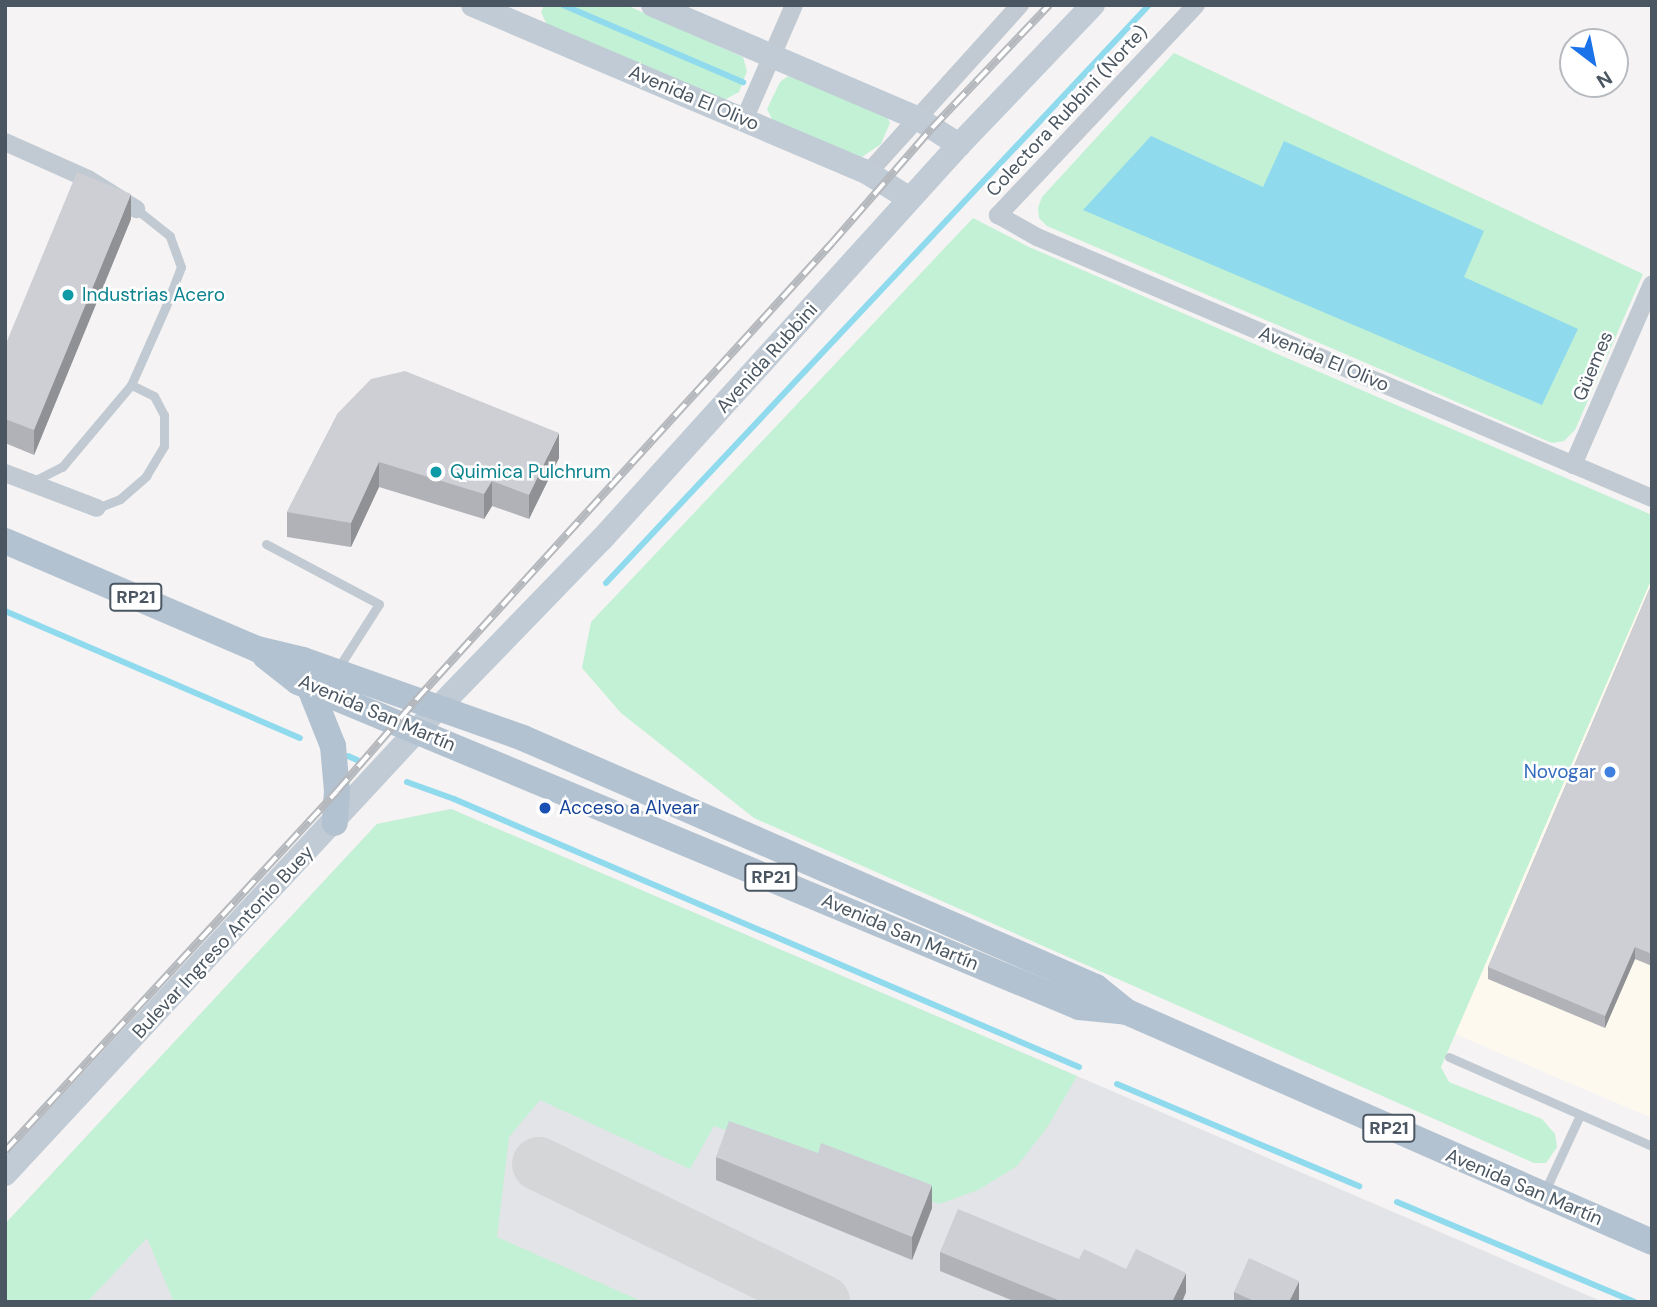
<!DOCTYPE html>
<html>
<head>
<meta charset="utf-8">
<style>
  body { margin:0 }
  #map { position:relative; width:1657px; height:1307px; overflow:hidden; background:#f5f3f3; font-family:"DM Sans",sans-serif }
  div>[style] { position:absolute }
  .commercial>* { inset:0; background:#fdf9ef }
  .airport>* { inset:0; background:#e2e4e7 }
  .green>* { inset:0; background:#c3f1d5 }
  .water>* { inset:0; background:#90daee }
  .stream>* { height:6px; margin:-3px; padding:0 3px; transform-origin:3px; border-radius:3px; background:#90daee }
  .taxiway>* { height:54px; margin:-27px; padding:0 27px; transform-origin:27px; border-radius:27px; background:#d5d6d8 }
  .lane>* { height:9px; margin:-4.5px; padding:0 4.5px; transform-origin:4.5px; border-radius:4.5px; background:#c1cad2 }
  .street>* { height:18px; margin:-9px; padding:0 9px; transform-origin:9px; border-radius:9px; background:#c1cad2 }
  .secondary>* { height:24px; margin:-12px; padding:0 12px; transform-origin:12px; border-radius:12px; background:#c1cbd6 }
  .primary>* { height:26px; margin:-13px; padding:0 13px; transform-origin:13px; border-radius:13px; background:#b3c2d1 }
  .rail>* { height:8px; margin-top:-4px; transform-origin:0; background:repeating-linear-gradient(90deg,#fff 0 16px,#b5b8bd 0 32px); box-sizing:border-box; border-block:2px solid #b5b8bd }
  .wall>* { inset:0; background:#b0b2b7 }
  .shaded-wall>* { inset:0; background:#909195 }
  .building>* { inset:0; background:#cdcfd5 }
  .dots>* { width:19px; height:19px; translate:-50% -50%; box-sizing:border-box; border:4px solid #fff; border-radius:50% }
  span { translate:-50% -50%; white-space:nowrap; text-align:center; line-height:1.15; -webkit-text-stroke:5px #fff; paint-order:stroke }
  .shield-label span { padding:2px 5px; background:#fff; border:2px solid; border-radius:5px; -webkit-text-stroke-width:0 }
  .shield-label { font-size:18px; color:#4a5661; font-weight:700 }
  .street-label { font-size:19px; color:#4a5661 }
  .culture-label { font-size:19px; color:#0d838f }
  .left { translate:0 -50%; text-align:left }
  .shop-label { font-size:19px; color:#366cbe }
  .right { translate:-100% -50%; text-align:right }
  .transit-label { font-size:19px; color:#164399 }
  .frame { position:absolute; inset:0; border:7px solid #4a5661; pointer-events:none }
  .north { position:absolute; left:1559px; top:28px; width:70px; height:70px; box-sizing:border-box; background:#fff; border:2px solid #b7bbc0; border-radius:50%; rotate:148deg; font-size:19px; font-weight:700; line-height:28px; text-align:center; color:#4a5661 }
  .north::after { content:''; display:block; margin:auto; width:24px; height:32px; background:#1a73e8; clip-path:polygon(50% 0,100% 100%,50% 72%,0 100%) }
</style>
</head>
<body>
<div id="map">
  <div class="commercial">
    <div style="clip-path:polygon(1652px 578px,1652px 1118px,1455px 1034px)"></div>
  </div>
  <div class="airport">
    <div style="clip-path:polygon(451px 809px,1077px 1076px,1603px 1302px,5px 1302px,5px 1224px,377px 824px)"></div>
  </div>
  <div class="green">
    <div style="clip-path:polygon(544px 5px,626px 5px,743px 57px,747px 71px,739px 92px,724px 100px,548px 27px,541px 12px)"></div>
    <div style="clip-path:polygon(1174px 53px,1643px 274px,1575px 430px,1564px 441px,1552px 443px,1047px 226px,1039px 218px,1038px 208px,1042px 197px)"></div>
    <div style="clip-path:polygon(788px 76px,885px 113px,890px 123px,881px 144px,862px 157px,775px 125px,767px 109px,780px 82px)"></div>
    <div style="clip-path:polygon(973px 218px,1029px 247px,1652px 515px,1652px 578px,1441px 1067px,1449px 1082px,1542px 1119px,1555px 1134px,1557px 1147px,1546px 1163px,1534px 1163px,754px 818px,621px 713px,582px 668px,591px 622px)"></div>
    <div style="clip-path:polygon(451px 809px,1077px 1076px,1048px 1126px,1017px 1166px,978px 1190px,939px 1204px,714px 1126px,690px 1169px,540px 1100px,509px 1137px,497px 1237px,643px 1302px,174px 1302px,147px 1238px,87px 1302px,5px 1302px,5px 1224px,377px 824px)"></div>
  </div>
  <div class="water">
    <div style="clip-path:polygon(1151px 136px,1263px 187px,1284px 141px,1484px 231px,1464px 277px,1578px 329px,1542px 405px,1083px 210px)"></div>
  </div>
  <div class="stream">
    <div style="left:563px;top:5px;width:196px;rotate:23.2deg"></div>
    <div style="left:606px;top:583px;width:793px;rotate:-46.79deg"></div>
    <div style="left:5px;top:611px;width:321px;rotate:23.3deg"></div>
    <div style="left:348px;top:756px;width:10px;rotate:24deg"></div>
    <div style="left:407px;top:782px;width:50px;rotate:19.9deg"></div>
    <div style="left:454px;top:799px;width:680px;rotate:23.21deg"></div>
    <div style="left:1117px;top:1084px;width:263px;rotate:22.9deg"></div>
    <div style="left:1397px;top:1202px;width:258px;rotate:22.8deg"></div>
  </div>
  <div class="taxiway">
    <div style="left:539px;top:1164px;width:316px;rotate:25.9deg"></div>
  </div>
  <div class="lane">
    <div style="left:32px;top:482px;width:34px;rotate:-27deg"></div>
    <div style="left:62px;top:467px;width:107px;rotate:-49.9deg"></div>
    <div style="left:131px;top:385px;width:86px;rotate:-66.1deg"></div>
    <div style="left:166px;top:306px;width:42px;rotate:-69deg"></div>
    <div style="left:181px;top:267px;width:33px;rotate:-110deg"></div>
    <div style="left:170px;top:236px;width:43px;rotate:-141.5deg"></div>
    <div style="left:97px;top:508px;width:25px;rotate:-21deg"></div>
    <div style="left:120px;top:499px;width:35px;rotate:-41deg"></div>
    <div style="left:146px;top:476px;width:35px;rotate:-59deg"></div>
    <div style="left:164px;top:446px;width:31px;rotate:-90deg"></div>
    <div style="left:164px;top:415px;width:21px;rotate:-118deg"></div>
    <div style="left:154px;top:396px;width:25px;rotate:-154deg"></div>
    <div style="left:266px;top:544px;width:128px;rotate:28deg"></div>
    <div style="left:379px;top:604px;width:78px;rotate:122.5deg"></div>
    <div style="left:1449px;top:1057px;width:222px;rotate:23.7deg"></div>
    <div style="left:1544px;top:1193px;width:86px;rotate:-65.2deg"></div>
  </div>
  <div class="street">
    <div style="left:1196px;top:5px;width:289px;rotate:133.3deg"></div>
    <div style="left:998px;top:215px;width:45px;rotate:29.4deg"></div>
    <div style="left:1037px;top:237px;width:668px;rotate:23deg"></div>
    <div style="left:744px;top:120px;width:125px;rotate:-66.5deg"></div>
    <div style="left:5px;top:142px;width:91px;rotate:24deg"></div>
    <div style="left:88px;top:179px;width:57px;rotate:32deg"></div>
    <div style="left:868px;top:173px;width:227px;rotate:-47.9deg"></div>
    <div style="left:1573px;top:465px;width:197px;rotate:-66.4deg"></div>
    <div style="left:5px;top:473px;width:98px;rotate:20.8deg"></div>
  </div>
  <div class="secondary">
    <div style="left:473px;top:5px;width:429px;rotate:23deg"></div>
    <div style="left:868px;top:173px;width:49px;rotate:31.8deg"></div>
    <div style="left:653px;top:5px;width:287px;rotate:23.2deg"></div>
    <div style="left:917px;top:118px;width:50px;rotate:32.7deg"></div>
    <div style="left:5px;top:1174px;width:636px;rotate:-47.1deg"></div>
    <div style="left:438px;top:708px;width:235px;rotate:-45.9deg"></div>
    <div style="left:602px;top:539px;width:532px;rotate:-47.82deg"></div>
    <div style="left:959px;top:145px;width:194px;rotate:-46.3deg"></div>
  </div>
  <div class="primary">
    <div style="left:5px;top:541px;width:274px;rotate:23.2deg"></div>
    <div style="left:257px;top:649px;width:47px;rotate:13.4deg"></div>
    <div style="left:303px;top:660px;width:233px;rotate:19.5deg"></div>
    <div style="left:523px;top:738px;width:625px;rotate:23.49deg"></div>
    <div style="left:1096px;top:987px;width:40px;rotate:39deg"></div>
    <div style="left:1127px;top:1012px;width:573px;rotate:23.66deg"></div>
    <div style="left:265px;top:656px;width:42px;rotate:38.2deg"></div>
    <div style="left:298px;top:682px;width:846px;rotate:22.59deg"></div>
    <div style="left:1079px;top:1007px;width:48px;rotate:5.9deg"></div>
    <div style="left:309px;top:686px;width:65px;rotate:68.2deg"></div>
    <div style="left:333px;top:746px;width:45px;rotate:84.9deg"></div>
    <div style="left:337px;top:791px;width:32px;rotate:94deg"></div>
  </div>
  <div class="rail">
    <div style="left:5px;top:1151px;width:490px;rotate:-47.3deg"></div>
    <div style="left:337px;top:791px;width:121px;rotate:-49deg"></div>
    <div style="left:416px;top:700px;width:618px;rotate:-47.69deg"></div>
    <div style="left:832px;top:243px;width:152px;rotate:-49deg"></div>
    <div style="left:932px;top:128px;width:170px;rotate:-46.4deg"></div>
  </div>
  <div class="wall">
    <div style="clip-path:polygon(131px 219px,34px 455px,5px 443px,5px 346px)"></div>
    <div style="clip-path:polygon(338px 413px,559px 458px,529px 519px,492px 506px,484px 519px,379px 487px,351px 547px,287px 537px,287px 512px)"></div>
    <div style="clip-path:polygon(1652px 583px,1652px 966px,1635px 959px,1605px 1028px,1488px 979px,1488px 967px)"></div>
    <div style="clip-path:polygon(716px 1157px,932px 1208px,912px 1260px,716px 1180px)"></div>
    <div style="clip-path:polygon(940px 1252px,1079px 1259px,1126px 1269px,1186px 1292px,1182px 1302px,1016px 1302px,940px 1271px)"></div>
    <div style="clip-path:polygon(1234px 1292px,1299px 1299px,1298px 1302px,1234px 1302px)"></div>
  </div>
  <div class="shaded-wall">
    <div style="clip-path:polygon(131px 194px,131px 219px,34px 455px,34px 430px)"></div>
    <div style="clip-path:polygon(559px 433px,559px 458px,529px 519px,529px 495px)"></div>
    <div style="clip-path:polygon(379px 462px,379px 487px,351px 547px,351px 523px)"></div>
    <div style="clip-path:polygon(492px 481px,492px 506px,484px 519px,484px 494px)"></div>
    <div style="clip-path:polygon(1635px 947px,1635px 959px,1605px 1028px,1605px 1016px)"></div>
    <div style="clip-path:polygon(932px 1185px,932px 1208px,912px 1260px,912px 1237px)"></div>
    <div style="clip-path:polygon(1186px 1273px,1186px 1292px,1182px 1302px,1172px 1302px)"></div>
    <div style="clip-path:polygon(1299px 1281px,1299px 1299px,1298px 1302px,1289px 1302px)"></div>
  </div>
  <div class="building">
    <div style="clip-path:polygon(77px 172px,131px 194px,34px 430px,5px 419px,5px 346px)"></div>
    <div style="clip-path:polygon(405px 371px,559px 433px,529px 495px,492px 481px,484px 494px,379px 462px,351px 523px,287px 512px,338px 413px,371px 379px)"></div>
    <div style="clip-path:polygon(1652px 583px,1652px 954px,1635px 947px,1605px 1016px,1488px 967px)"></div>
    <div style="clip-path:polygon(729px 1121px,818px 1153px,821px 1143px,932px 1185px,912px 1237px,716px 1157px)"></div>
    <div style="clip-path:polygon(958px 1209px,1079px 1259px,1084px 1249px,1126px 1269px,1136px 1249px,1186px 1273px,1172px 1302px,1063px 1302px,940px 1252px)"></div>
    <div style="clip-path:polygon(1249px 1258px,1299px 1281px,1289px 1302px,1256px 1302px,1234px 1292px)"></div>
  </div>
  <div class="dots">
    <div style="left:68px;top:295px;background:#0f9aa8"></div>
    <div style="left:436px;top:472px;background:#0f9aa8"></div>
    <div style="left:1610px;top:772px;background:#3f7fe0"></div>
    <div style="left:545px;top:808px;background:#1a4fb4"></div>
  </div>
  <div class="shield-label">
    <span style="left:136px;top:597px">RP21</span>
    <span style="left:771px;top:877px">RP21</span>
    <span style="left:1389px;top:1128px">RP21</span>
  </div>
  <div class="street-label">
    <span style="left:694px;top:98px;rotate:23deg">Avenida El Olivo</span>
    <span style="left:1067px;top:111px;rotate:-47deg">Colectora Rubbini (Norte)</span>
    <span style="left:767px;top:358px;rotate:-48deg">Avenida Rubbini</span>
    <span style="left:1324px;top:359px;rotate:23deg">Avenida El Olivo</span>
    <span style="left:1593px;top:366px;rotate:-67deg">Güemes</span>
    <span style="left:377px;top:713px;rotate:23deg">Avenida San Martín</span>
    <span style="left:900px;top:932px;rotate:23deg">Avenida San Martín</span>
    <span style="left:223px;top:942px;rotate:-47deg">Bulevar Ingreso Antonio Buey</span>
    <span style="left:1524px;top:1187px;rotate:23deg">Avenida San Martín</span>
  </div>
  <div class="culture-label">
    <span class="left" style="left:82px;top:295px">Industrias Acero</span>
    <span class="left" style="left:450px;top:472px">Quimica Pulchrum</span>
  </div>
  <div class="shop-label">
    <span class="right" style="left:1596px;top:772px">Novogar</span>
  </div>
  <div class="transit-label">
    <span class="left" style="left:559px;top:808px">Acceso a Alvear</span>
  </div>
  <div class="frame"></div>
  <div class="north">N</div>
</div>
</body>
</html>
